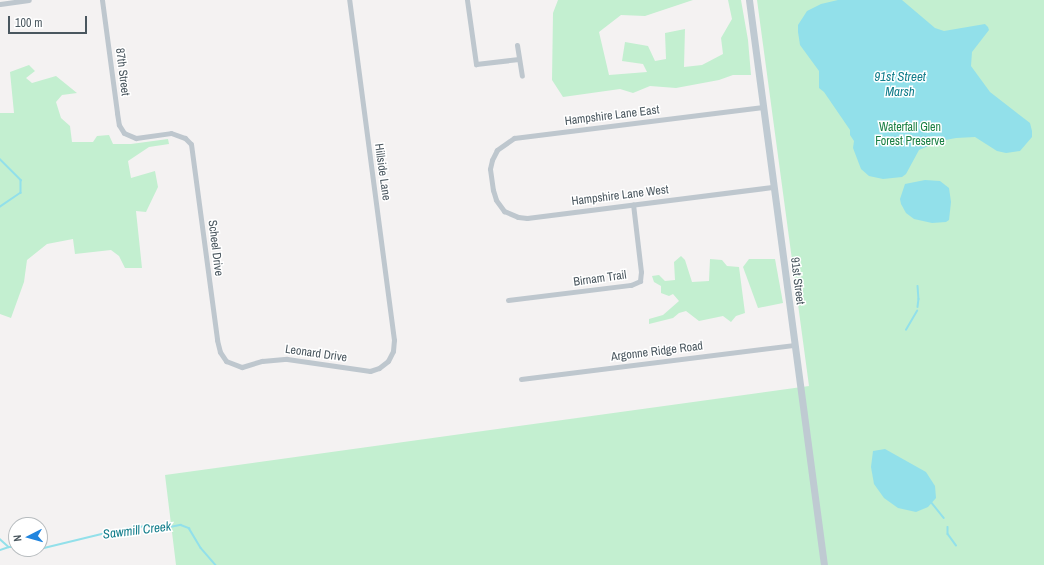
<!DOCTYPE html>
<html>
<head>
<meta charset="utf-8">
<style>
  body { margin:0 }
  #map { position:relative; width:1044px; height:565px; overflow:hidden; background:#f4f2f2; font-family:"Archivo Narrow",sans-serif }
  div>[style] { position:absolute }
  .green>* { inset:0; background:#c3efd0 }
  .water>* { inset:0; background:#92e0ea }
  .stream>* { height:1.5px; margin:-0.75px; padding:0 0.75px; transform-origin:0.75px; border-radius:0.75px; background:#92e0ea }
  .minor>* { height:5px; margin:-2.5px; padding:0 2.5px; transform-origin:2.5px; border-radius:2.5px; background:#bec7ce }
  .secondary>* { height:7px; margin:-3.5px; padding:0 3.5px; transform-origin:3.5px; border-radius:3.5px; background:#bfcad2 }
  span { translate:-50% -50%; white-space:nowrap; text-align:center; line-height:1.15; -webkit-text-stroke:3px #fff; paint-order:stroke }
  .street-label { font-size:12px; color:#4a575f }
  .park-label { font-size:12px; color:#1b8044 }
  .water-label { font-size:13px; color:#127d8b; font-style:italic }
  .north { position:absolute; left:8px; top:517px; width:40px; height:40px; box-sizing:border-box; background:#fff; border:1px solid #b7bcbf; border-radius:50%; rotate:264deg; font-size:11px; font-weight:700; line-height:16px; text-align:center; color:#4a575f }
  .north::after { content:''; display:block; margin:auto; width:14px; height:18px; background:#2185df; clip-path:polygon(50% 0,100% 100%,50% 72%,0 100%) }
  .scale { position:absolute; left:8px; top:16px; width:79px; height:18px; box-sizing:border-box; border:2px solid #4a575f; border-top:0; padding-left:5px; font-size:12px; line-height:14px; white-space:nowrap; color:#4a575f; -webkit-text-stroke:3px #fff; paint-order:stroke }
</style>
</head>
<body>
<div id="map">
  <div class="green">
    <div style="clip-path:polygon(558px 0,693px 0,645px 16px,621px 15px,599px 32px,609px 75px,647px 72px,643px 64px,622px 61px,625px 42px,648px 46px,655px 61px,666px 59px,665px 33px,685px 29px,684px 67px,702px 65px,723px 54px,721px 38px,732px 19px,728px 0,741px 0,748px 40px,751px 75px,733px 75px,719px 80px,676px 88px,650px 86px,633px 93px,620px 89px,563px 97px,552px 80px,553px 13px)"></div>
    <div style="clip-path:polygon(757px 0,1044px 0,1044px 565px,176px 565px,165px 475px,809px 386px)"></div>
    <div style="clip-path:polygon(29px 65px,35px 71px,26px 78px,32px 83px,56px 76px,77px 93px,62px 95px,56px 102px,61px 118px,70px 126px,72px 142px,93px 142px,97px 136px,109px 135px,113px 144px,131px 144px,168px 139px,169px 144px,149px 147px,128px 161px,131px 178px,155px 171px,158px 187px,146px 212px,136px 211px,142px 268px,125px 268px,119px 256px,111px 250px,75px 254px,73px 239px,47px 244px,27px 260px,24px 282px,11px 318px,0 314px,0 113px,14px 113px,10px 72px)"></div>
    <div style="clip-path:polygon(681px 256px,685px 260px,692px 282px,709px 281px,710px 259px,722px 260px,727px 266px,739px 267px,745px 313px,736px 316px,731px 322px,723px 316px,699px 321px,686px 311px,679px 313px,673px 318px,649px 324px,649px 319px,663px 315px,679px 301px,673px 294px,669px 296px,661px 293px,661px 286px,654px 282px,652px 276px,659px 275px,665px 281px,675px 280px,674px 262px)"></div>
    <div style="clip-path:polygon(749px 259px,775px 259px,783px 303px,758px 308px,743px 267px)"></div>
  </div>
  <div class="water">
    <div style="clip-path:polygon(838px 0,902px 0,935px 28px,944px 31px,985px 24px,988px 27px,989px 30px,972px 52px,971px 66px,990px 92px,1030px 123px,1032px 131px,1032px 137px,1020px 151px,1006px 153px,997px 151px,975px 137px,956px 138px,940px 141px,919px 150px,906px 174px,902px 177px,883px 179px,869px 176px,861px 169px,853px 148px,854px 141px,850px 135px,850px 130px,824px 92px,819px 88px,819px 71px,800px 45px,798px 32px,798px 25px,807px 11px,821px 4px)"></div>
    <div style="clip-path:polygon(925px 180px,940px 181px,949px 188px,951px 202px,949px 220px,946px 222px,932px 223px,914px 219px,906px 213px,901px 204px,900px 199px,905px 184px)"></div>
    <div style="clip-path:polygon(885px 449px,926px 472px,935px 486px,936px 498px,928px 507px,916px 512px,898px 508px,884px 498px,874px 484px,871px 467px,873px 451px)"></div>
  </div>
  <div class="stream">
    <div style="left:0;top:159px;width:30px;rotate:45deg"></div>
    <div style="left:21px;top:180px;width:13px;rotate:90deg"></div>
    <div style="left:21px;top:193px;width:25px;rotate:146deg"></div>
    <div style="left:918px;top:286px;width:13px;rotate:86deg"></div>
    <div style="left:919px;top:299px;width:8px;rotate:97deg"></div>
    <div style="left:906px;top:330px;width:22px;rotate:-60deg"></div>
    <div style="left:932px;top:503px;width:19px;rotate:51deg"></div>
    <div style="left:948px;top:527px;width:7px;rotate:90deg"></div>
    <div style="left:948px;top:534px;width:14px;rotate:54deg"></div>
    <div style="left:0;top:539px;width:12px;rotate:42deg"></div>
    <div style="left:23px;top:549px;width:12px"></div>
    <div style="left:40px;top:549px;width:80px;rotate:-13.7deg"></div>
    <div style="left:118px;top:530px;width:28px;rotate:-8deg"></div>
    <div style="left:146px;top:526px;width:19px;rotate:6deg"></div>
    <div style="left:165px;top:528px;width:16px;rotate:-11deg"></div>
    <div style="left:181px;top:525px;width:9px;rotate:21deg"></div>
    <div style="left:189px;top:528px;width:23px;rotate:59deg"></div>
    <div style="left:201px;top:548px;width:23px;rotate:49deg"></div>
    <div style="left:0;top:550px;width:9px;rotate:-18deg"></div>
    <div style="left:9px;top:547px;width:7px"></div>
  </div>
  <div class="minor">
    <div style="left:102px;top:0;width:114px;rotate:82.4deg"></div>
    <div style="left:117px;top:113px;width:12px;rotate:81deg"></div>
    <div style="left:119px;top:125px;width:9px;rotate:58deg"></div>
    <div style="left:124px;top:133px;width:13px;rotate:23deg"></div>
    <div style="left:136px;top:138px;width:35px;rotate:-8deg"></div>
    <div style="left:171px;top:133px;width:15px;rotate:20deg"></div>
    <div style="left:185px;top:138px;width:8px;rotate:45deg"></div>
    <div style="left:191px;top:144px;width:198px;rotate:82.4deg"></div>
    <div style="left:217px;top:340px;width:12px;rotate:76deg"></div>
    <div style="left:220px;top:352px;width:11px;rotate:56deg"></div>
    <div style="left:226px;top:361px;width:17px;rotate:21deg"></div>
    <div style="left:242px;top:367px;width:21px;rotate:-17deg"></div>
    <div style="left:262px;top:361px;width:25px;rotate:-5deg"></div>
    <div style="left:287px;top:359px;width:84px;rotate:8.2deg"></div>
    <div style="left:370px;top:371px;width:9px;rotate:-18deg"></div>
    <div style="left:379px;top:368px;width:11px;rotate:-38deg"></div>
    <div style="left:388px;top:361px;width:11px;rotate:-63deg"></div>
    <div style="left:393px;top:351px;width:11px;rotate:-85deg"></div>
    <div style="left:394px;top:340px;width:343px;rotate:-97.5deg"></div>
    <div style="left:467px;top:0;width:65px;rotate:82deg"></div>
    <div style="left:476px;top:64px;width:43px;rotate:-6.6deg"></div>
    <div style="left:0;top:4px;width:29px;rotate:-8deg"></div>
    <div style="left:517px;top:45px;width:31px;rotate:81deg"></div>
    <div style="left:763px;top:107px;width:251px;rotate:172.9deg"></div>
    <div style="left:514px;top:138px;width:21px;rotate:145deg"></div>
    <div style="left:497px;top:150px;width:11px;rotate:117deg"></div>
    <div style="left:492px;top:160px;width:9px;rotate:103deg"></div>
    <div style="left:490px;top:169px;width:21px;rotate:82deg"></div>
    <div style="left:493px;top:190px;width:10px;rotate:73deg"></div>
    <div style="left:496px;top:200px;width:14px;rotate:54deg"></div>
    <div style="left:504px;top:211px;width:15px;rotate:23deg"></div>
    <div style="left:518px;top:217px;width:9px;rotate:6deg"></div>
    <div style="left:527px;top:218px;width:249px;rotate:-7.2deg"></div>
    <div style="left:508px;top:300px;width:124px;rotate:-7deg"></div>
    <div style="left:631px;top:285px;width:10px;rotate:-24deg"></div>
    <div style="left:640px;top:281px;width:9px;rotate:-84deg"></div>
    <div style="left:641px;top:272px;width:68px;rotate:-96.7deg"></div>
    <div style="left:521px;top:379px;width:276px;rotate:-7.1deg"></div>
  </div>
  <div class="secondary">
    <div style="left:749px;top:0;width:570px;rotate:82.44deg"></div>
  </div>
  <div class="street-label">
    <span style="left:122px;top:72px;rotate:83deg">87th Street</span>
    <span style="left:612px;top:116px;rotate:-7deg">Hampshire Lane East</span>
    <span style="left:382px;top:172px;rotate:82deg">Hillside Lane</span>
    <span style="left:620px;top:196px;rotate:-7deg">Hampshire Lane West</span>
    <span style="left:215px;top:248px;rotate:83deg">Scheel Drive</span>
    <span style="left:600px;top:279px;rotate:-8deg">Birnam Trail</span>
    <span style="left:797px;top:281px;rotate:83deg">91st Street</span>
    <span style="left:657px;top:352px;rotate:-7deg">Argonne Ridge Road</span>
    <span style="left:316px;top:354px;rotate:8deg">Leonard Drive</span>
  </div>
  <div class="park-label">
    <span style="left:910px;top:135px">Waterfall Glen<br>Forest Preserve</span>
  </div>
  <div class="water-label">
    <span style="left:900px;top:85px">91st Street<br>Marsh</span>
    <span style="left:137px;top:531px;rotate:-7deg">Sawmill Creek</span>
  </div>
  <div class="north">N</div>
  <div class="scale">100 m</div>
</div>
</body>
</html>
